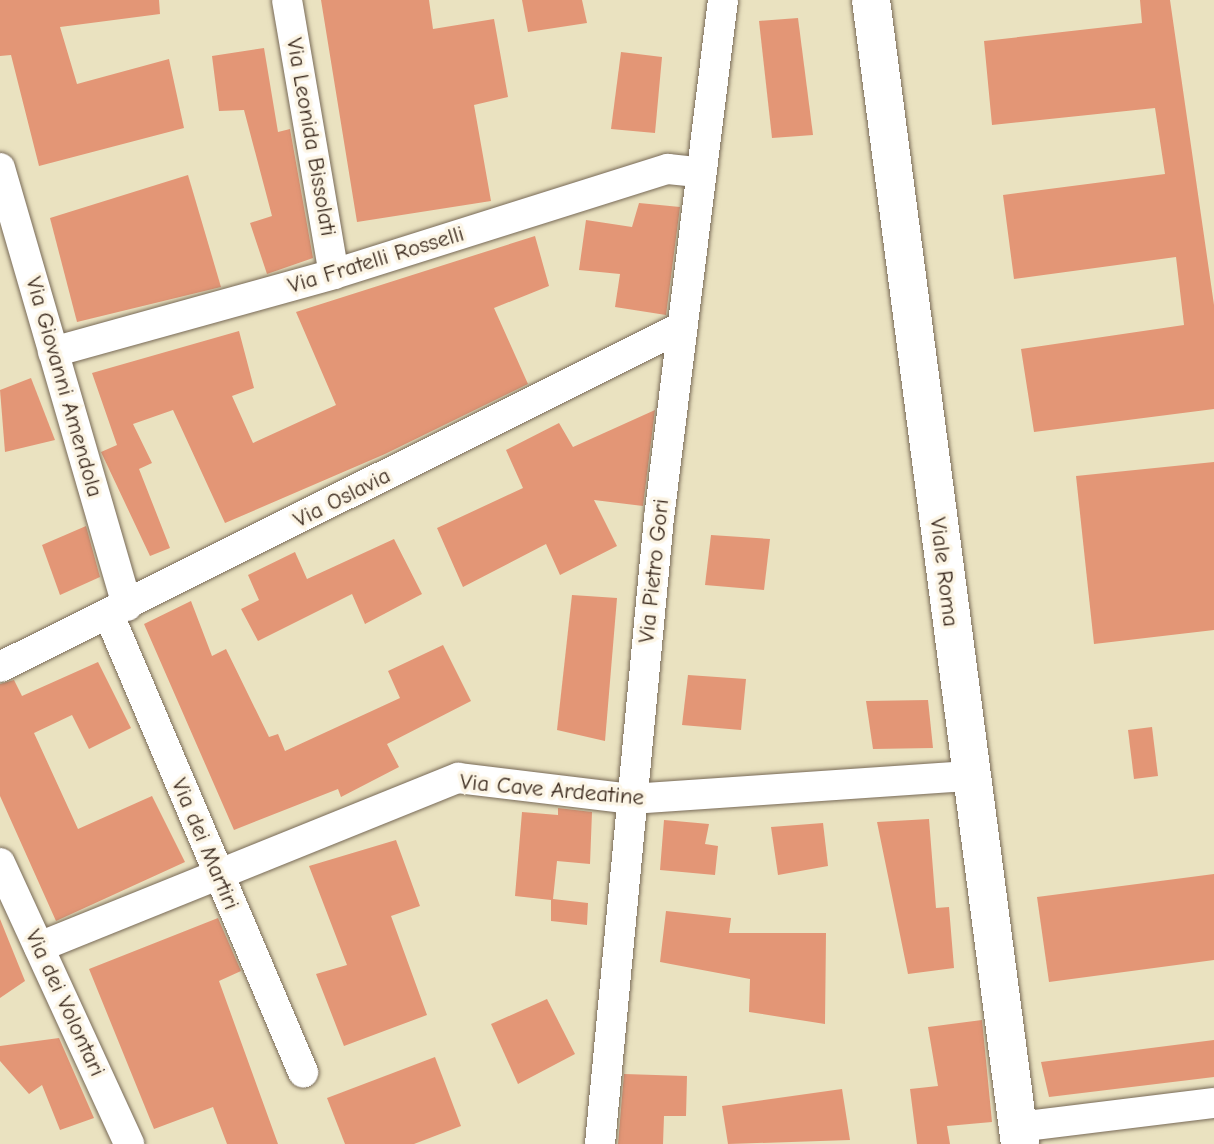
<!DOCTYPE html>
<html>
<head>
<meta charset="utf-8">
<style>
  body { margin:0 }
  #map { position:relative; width:1214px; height:1144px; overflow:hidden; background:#eae2c0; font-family:"Comic Neue",sans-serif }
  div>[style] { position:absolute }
  .building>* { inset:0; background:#e39676 }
  .roads { filter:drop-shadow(0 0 2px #786a57) drop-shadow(0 0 2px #786a57) }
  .minor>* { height:30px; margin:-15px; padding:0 15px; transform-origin:15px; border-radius:15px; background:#fff }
  .secondary>* { height:38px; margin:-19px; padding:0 19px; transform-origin:19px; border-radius:19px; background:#fff }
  span { translate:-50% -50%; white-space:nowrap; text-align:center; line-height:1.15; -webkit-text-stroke:7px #fcf5e5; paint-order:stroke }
  .street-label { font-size:23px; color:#3b2a1e }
</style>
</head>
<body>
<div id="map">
  <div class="building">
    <div style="clip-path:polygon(0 0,159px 0,160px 14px,60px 27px,77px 84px,169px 59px,184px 128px,39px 166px,11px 55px,0 56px)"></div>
    <div style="clip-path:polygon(321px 0,429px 0,433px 29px,494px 19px,508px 97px,474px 105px,491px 201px,357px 222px)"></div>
    <div style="clip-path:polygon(522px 0,582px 0,587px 23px,528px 32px)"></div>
    <div style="clip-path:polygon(1140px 0,1170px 0,1214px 305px,1214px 409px,1034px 432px,1021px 349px,1184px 325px,1176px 257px,1014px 279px,1003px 195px,1165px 174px,1155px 108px,992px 125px,984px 41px,1142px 23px)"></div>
    <div style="clip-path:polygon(798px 18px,813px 135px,772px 138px,759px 21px)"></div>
    <div style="clip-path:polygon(264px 48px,278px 132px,290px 129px,313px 258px,267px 274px,250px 223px,272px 216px,244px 110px,219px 111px,212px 56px)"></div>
    <div style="clip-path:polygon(621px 52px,662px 57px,655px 133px,611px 129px)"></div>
    <div style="clip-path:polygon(188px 175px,221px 287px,77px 322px,50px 218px)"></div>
    <div style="clip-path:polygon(639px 203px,680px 207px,666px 315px,615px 307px,620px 274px,579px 270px,586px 220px,632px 227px)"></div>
    <div style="clip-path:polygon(535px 236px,549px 286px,494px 308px,528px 384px,385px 454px,225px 523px,173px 410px,133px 424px,152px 463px,139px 469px,170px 548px,150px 556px,101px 452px,117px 445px,92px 373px,239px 331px,254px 388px,232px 396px,253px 443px,336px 405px,296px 312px)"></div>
    <div style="clip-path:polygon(31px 378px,55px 440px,5px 452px,0 390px)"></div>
    <div style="clip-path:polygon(655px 410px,643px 506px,594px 500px,617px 546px,560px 575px,546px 544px,463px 587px,437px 528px,523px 488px,506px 450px,559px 423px,573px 447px)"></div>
    <div style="clip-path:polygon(1214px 462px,1214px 630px,1094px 644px,1076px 476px)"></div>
    <div style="clip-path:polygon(86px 526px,100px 577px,60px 595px,42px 545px)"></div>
    <div style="clip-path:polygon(711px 535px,770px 539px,764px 590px,705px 585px)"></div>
    <div style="clip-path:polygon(394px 539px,422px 594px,365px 624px,352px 594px,258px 641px,241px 609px,259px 600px,248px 575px,295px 552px,307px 579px)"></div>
    <div style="clip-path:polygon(572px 595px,617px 598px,605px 741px,557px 730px)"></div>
    <div style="clip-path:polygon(191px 601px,212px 656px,226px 649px,269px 737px,278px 734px,285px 751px,400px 698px,388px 671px,443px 645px,471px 701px,387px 744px,399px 767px,341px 797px,338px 789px,234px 830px,144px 624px)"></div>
    <div style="clip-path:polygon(98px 662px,131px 728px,89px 749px,72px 715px,34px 733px,78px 829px,152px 796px,185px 862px,56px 921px,0 796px,0 684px,14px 680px,22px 696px)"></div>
    <div style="clip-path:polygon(688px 675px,746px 679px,741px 730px,682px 725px)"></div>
    <div style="clip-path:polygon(928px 700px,933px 748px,873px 749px,866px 701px)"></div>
    <div style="clip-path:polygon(1152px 727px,1158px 776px,1134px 779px,1128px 730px)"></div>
    <div style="clip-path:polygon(558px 808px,592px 812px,590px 864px,557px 861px,553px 899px,588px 903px,587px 925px,551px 921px,551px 900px,515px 896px,522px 812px,558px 815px)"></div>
    <div style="clip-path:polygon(929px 819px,936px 908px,949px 907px,954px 968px,908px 974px,877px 822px)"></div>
    <div style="clip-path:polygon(664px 820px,709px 824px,705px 844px,718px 846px,715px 875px,660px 870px)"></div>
    <div style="clip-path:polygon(823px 823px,828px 866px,778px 875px,771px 827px)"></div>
    <div style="clip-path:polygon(396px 840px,420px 906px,391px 916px,427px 1015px,344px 1046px,316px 974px,347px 965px,309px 866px)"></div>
    <div style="clip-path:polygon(1214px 874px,1214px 960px,1049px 982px,1037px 897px)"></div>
    <div style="clip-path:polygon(666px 911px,731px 918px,729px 933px,826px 933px,825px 1024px,749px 1012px,750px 979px,660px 962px)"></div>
    <div style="clip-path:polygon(218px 918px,241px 971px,219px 981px,278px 1144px,227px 1144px,213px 1107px,154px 1129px,89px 969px)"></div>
    <div style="clip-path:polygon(0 919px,25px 981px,0 998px)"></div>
    <div style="clip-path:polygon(547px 999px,575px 1054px,518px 1084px,491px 1024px)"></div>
    <div style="clip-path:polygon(982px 1020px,992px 1122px,947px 1126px,950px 1144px,917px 1144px,910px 1089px,938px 1086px,928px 1027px)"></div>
    <div style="clip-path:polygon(59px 1038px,94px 1118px,60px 1130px,42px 1085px,29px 1094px,0 1061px,0 1046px)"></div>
    <div style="clip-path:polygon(1214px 1040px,1214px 1077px,1049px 1097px,1041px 1062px)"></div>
    <div style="clip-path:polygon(435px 1057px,461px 1126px,414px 1144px,345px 1144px,327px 1098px)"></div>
    <div style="clip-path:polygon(624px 1074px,687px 1076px,686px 1116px,664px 1116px,663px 1144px,618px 1144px)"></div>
    <div style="clip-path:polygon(842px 1089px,850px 1140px,728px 1144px,722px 1106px)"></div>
  </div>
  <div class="roads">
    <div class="minor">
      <div style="left:287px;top:0;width:278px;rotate:80.3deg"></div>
      <div style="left:0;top:168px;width:456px;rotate:73.8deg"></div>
      <div style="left:53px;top:352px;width:292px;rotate:-15.5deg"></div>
      <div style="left:334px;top:274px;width:350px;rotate:-17.5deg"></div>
      <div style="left:668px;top:169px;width:30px;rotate:6deg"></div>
      <div style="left:109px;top:615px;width:497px;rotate:67deg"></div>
      <div style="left:0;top:667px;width:762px;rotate:-26.5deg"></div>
      <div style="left:0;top:863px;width:309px;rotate:65.3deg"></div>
      <div style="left:39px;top:947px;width:452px;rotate:-22deg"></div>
      <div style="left:458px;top:778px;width:174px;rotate:6.9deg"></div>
      <div style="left:631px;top:799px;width:340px;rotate:-3.9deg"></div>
      <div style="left:1018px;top:1127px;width:197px;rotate:-7deg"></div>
      <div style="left:600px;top:1144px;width:629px;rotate:-84.62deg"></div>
      <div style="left:659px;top:518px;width:522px;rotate:-82.96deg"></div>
    </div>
    <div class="secondary">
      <div style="left:871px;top:0;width:1154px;rotate:82.58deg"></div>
    </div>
  </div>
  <div class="street-label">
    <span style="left:311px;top:137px;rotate:80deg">Via Leonida Bissolati</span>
    <span style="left:376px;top:260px;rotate:-17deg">Via Fratelli Rosselli</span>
    <span style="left:64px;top:387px;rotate:74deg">Via Giovanni Amendola</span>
    <span style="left:342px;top:498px;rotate:-27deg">Via Oslavia</span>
    <span style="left:654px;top:571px;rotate:-84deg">Via Pietro Gori</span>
    <span style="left:944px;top:572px;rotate:83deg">Viale Roma</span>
    <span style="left:552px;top:790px;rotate:5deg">Via Cave Ardeatine</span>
    <span style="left:205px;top:844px;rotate:67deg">Via dei Martiri</span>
    <span style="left:65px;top:1003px;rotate:65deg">Via dei Volontari</span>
  </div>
</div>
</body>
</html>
